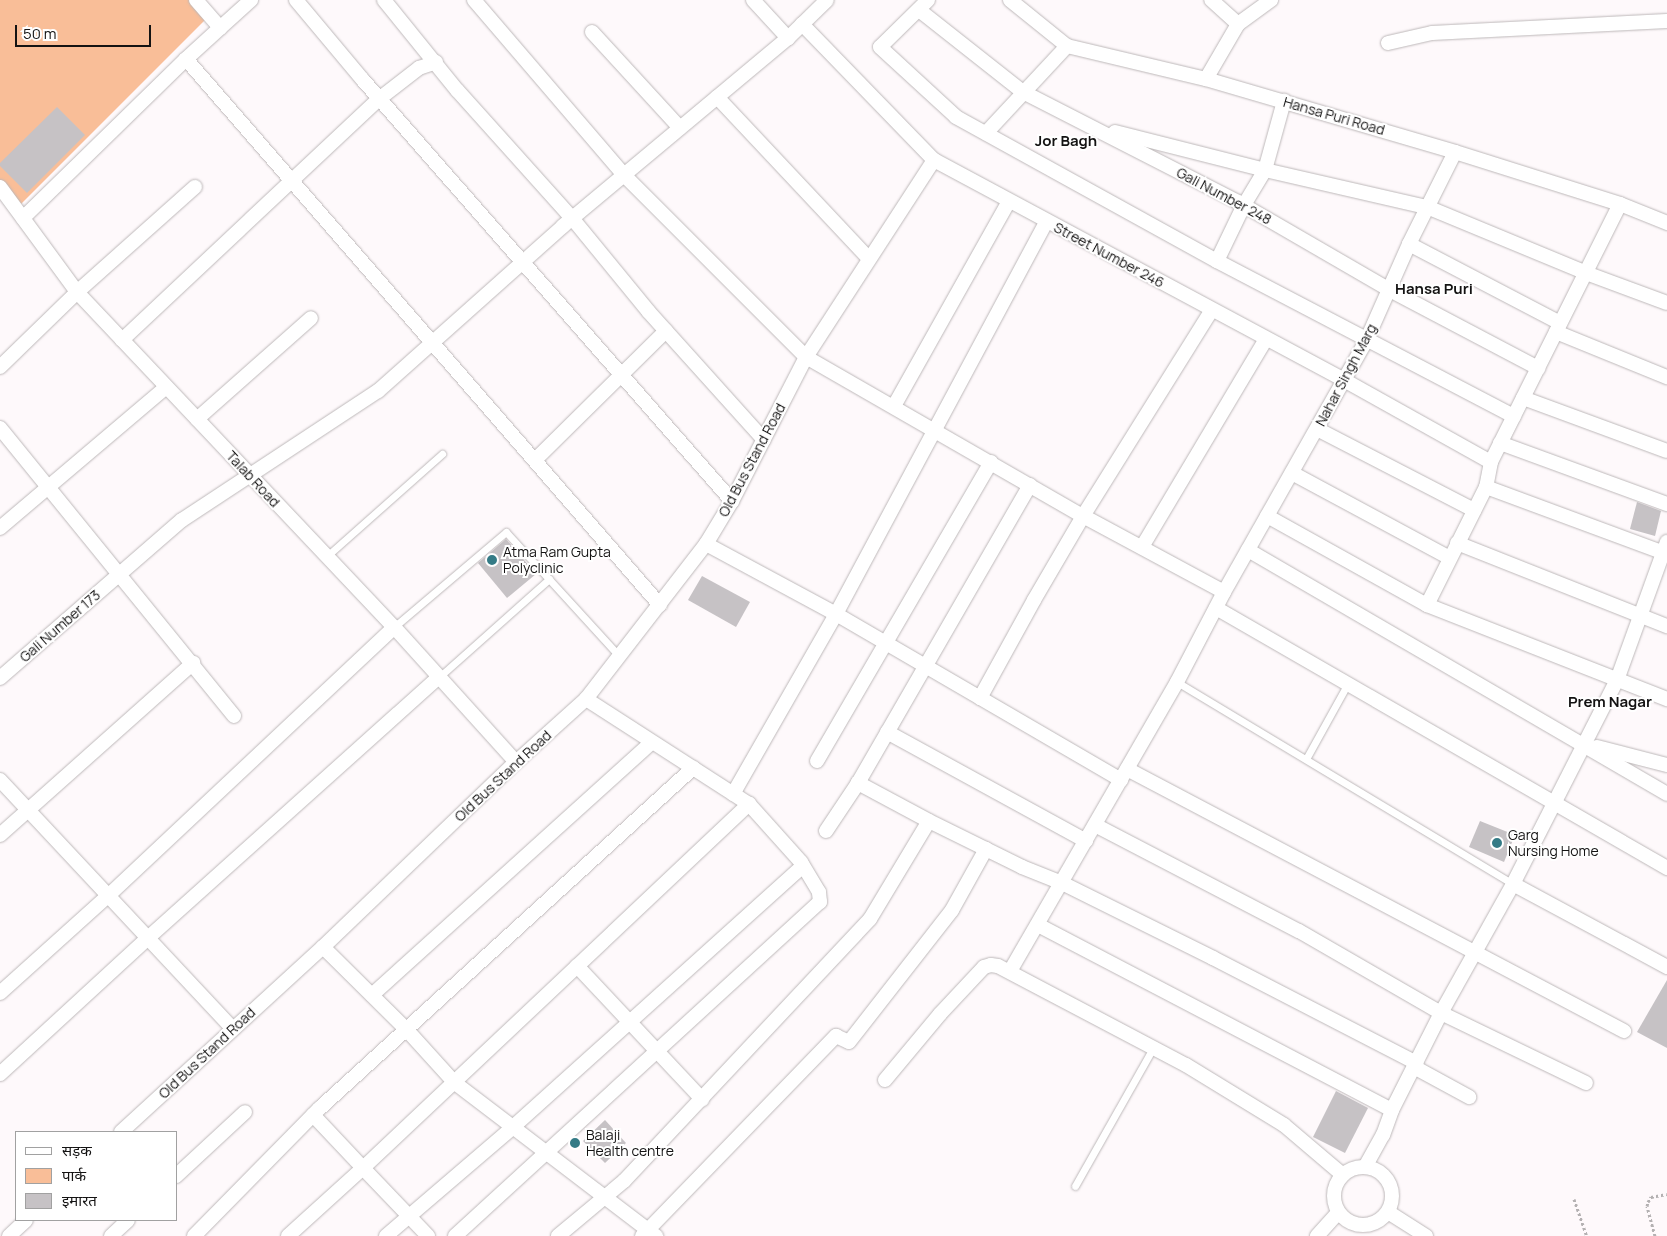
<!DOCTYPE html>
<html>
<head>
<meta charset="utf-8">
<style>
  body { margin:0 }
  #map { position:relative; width:1667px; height:1236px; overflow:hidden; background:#fef9fb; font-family:Manrope,"Noto Sans Devanagari",sans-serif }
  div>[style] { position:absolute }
  .green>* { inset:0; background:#f9be98 }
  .building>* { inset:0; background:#c6c2c5 }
  .path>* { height:3px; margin-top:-1.5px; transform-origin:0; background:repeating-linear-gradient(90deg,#b4b1b2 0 2.5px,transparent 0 5px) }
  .roads { filter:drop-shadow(0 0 1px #bdb8b9) drop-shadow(0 0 1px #bdb8b9) }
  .service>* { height:7px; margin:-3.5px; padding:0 3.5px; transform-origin:3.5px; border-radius:3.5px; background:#fff }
  .minor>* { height:14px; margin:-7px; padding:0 7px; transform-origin:7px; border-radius:7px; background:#fff }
  .minor>.ring { margin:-7px; padding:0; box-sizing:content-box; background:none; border:14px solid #fff; border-radius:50% }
  .dots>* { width:14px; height:14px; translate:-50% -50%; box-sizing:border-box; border:2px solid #fff; border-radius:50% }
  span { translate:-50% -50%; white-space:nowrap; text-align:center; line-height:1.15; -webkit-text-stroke:4px #fff; paint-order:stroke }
  .street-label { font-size:14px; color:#141313 }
  .poi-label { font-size:14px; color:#141313 }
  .left { translate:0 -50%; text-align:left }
  .neighbourhood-label { font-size:15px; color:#141313; font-weight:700 }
  .legend { position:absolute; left:15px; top:1131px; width:162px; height:90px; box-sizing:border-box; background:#fff; border:1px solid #a1a1a1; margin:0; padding:6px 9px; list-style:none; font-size:15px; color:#141313 }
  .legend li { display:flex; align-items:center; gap:10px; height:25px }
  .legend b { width:25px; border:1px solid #a1a1a1 }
  .scale { position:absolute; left:15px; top:25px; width:136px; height:22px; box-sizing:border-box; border:2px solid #141313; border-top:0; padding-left:6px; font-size:15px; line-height:18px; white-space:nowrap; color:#141313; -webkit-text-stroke:4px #fff; paint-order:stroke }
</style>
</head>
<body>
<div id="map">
  <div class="green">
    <div style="clip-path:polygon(0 0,189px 0,206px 19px,21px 204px,0 181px)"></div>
  </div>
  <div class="building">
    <div style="clip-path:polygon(57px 107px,85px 135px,27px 193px,0 166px,0 163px)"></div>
    <div style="clip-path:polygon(1637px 502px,1661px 511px,1655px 536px,1630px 529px)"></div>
    <div style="clip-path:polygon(506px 539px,536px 574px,507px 598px,478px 563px)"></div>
    <div style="clip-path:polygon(702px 576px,750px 602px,736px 627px,688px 600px)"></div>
    <div style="clip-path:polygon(1480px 821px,1515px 835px,1504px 862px,1469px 847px)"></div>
    <div style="clip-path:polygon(1667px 980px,1667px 1048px,1637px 1032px)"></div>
    <div style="clip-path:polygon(1336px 1091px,1368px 1108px,1345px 1153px,1313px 1137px)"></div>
    <div style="clip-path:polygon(605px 1120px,626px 1143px,605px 1163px,583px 1141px)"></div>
  </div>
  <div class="path">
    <div style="left:1574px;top:1199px;width:39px;rotate:71deg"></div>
    <div style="left:1655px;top:1236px;width:31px;rotate:-105deg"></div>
    <div style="left:1647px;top:1206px;width:4px;rotate:-76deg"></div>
    <div style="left:1648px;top:1202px;width:6px;rotate:-59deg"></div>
    <div style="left:1651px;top:1197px;width:16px;rotate:-11deg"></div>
  </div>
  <div class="roads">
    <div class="service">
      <div style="left:327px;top:556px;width:154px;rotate:-41.6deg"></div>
      <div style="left:394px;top:627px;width:147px;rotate:-40.3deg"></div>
      <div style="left:506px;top:532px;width:169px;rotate:47.6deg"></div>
      <div style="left:438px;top:678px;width:149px;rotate:-41.7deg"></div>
      <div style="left:1177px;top:682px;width:392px;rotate:31deg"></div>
      <div style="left:1306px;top:759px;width:85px;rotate:-61deg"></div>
      <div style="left:1075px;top:1186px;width:159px;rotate:-60.5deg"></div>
    </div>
    <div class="minor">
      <div style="left:196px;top:0;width:37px;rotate:49deg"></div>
      <div style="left:220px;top:28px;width:46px;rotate:137.6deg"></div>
      <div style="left:186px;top:59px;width:723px;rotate:49.04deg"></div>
      <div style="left:296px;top:0;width:104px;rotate:50.1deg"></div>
      <div style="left:363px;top:80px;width:560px;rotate:48.77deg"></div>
      <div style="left:384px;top:0;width:116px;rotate:51deg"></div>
      <div style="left:457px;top:90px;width:172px;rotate:48.1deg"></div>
      <div style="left:572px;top:218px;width:120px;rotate:50.7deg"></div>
      <div style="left:648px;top:311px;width:173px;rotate:48deg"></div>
      <div style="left:474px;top:0;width:230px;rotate:49.4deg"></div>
      <div style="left:624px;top:175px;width:257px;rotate:45deg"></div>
      <div style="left:806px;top:357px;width:319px;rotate:29.9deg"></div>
      <div style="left:1083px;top:516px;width:160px;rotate:28.3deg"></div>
      <div style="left:1224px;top:592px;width:102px;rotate:117.6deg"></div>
      <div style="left:1177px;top:682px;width:334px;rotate:120deg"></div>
      <div style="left:753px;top:0;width:52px;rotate:47.4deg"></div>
      <div style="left:928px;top:0;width:67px;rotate:135.6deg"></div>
      <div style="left:880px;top:47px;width:103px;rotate:42.6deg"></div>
      <div style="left:956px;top:117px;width:298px;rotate:28.9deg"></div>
      <div style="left:1217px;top:261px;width:335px;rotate:27.6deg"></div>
      <div style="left:1010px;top:0;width:73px;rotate:38.9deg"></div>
      <div style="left:1067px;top:46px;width:143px;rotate:13.4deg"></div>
      <div style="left:1206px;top:79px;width:259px;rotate:16.3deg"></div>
      <div style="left:1455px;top:152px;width:173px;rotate:17.5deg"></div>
      <div style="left:1620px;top:204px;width:51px;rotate:22deg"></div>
      <div style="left:919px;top:10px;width:132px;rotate:38.3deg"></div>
      <div style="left:1023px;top:92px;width:242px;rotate:27.1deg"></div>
      <div style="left:1238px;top:202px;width:173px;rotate:30.1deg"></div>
      <div style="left:1388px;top:289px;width:170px;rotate:27.8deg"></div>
      <div style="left:802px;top:24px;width:190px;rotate:45.9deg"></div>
      <div style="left:934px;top:160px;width:465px;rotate:28.2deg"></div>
      <div style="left:1344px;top:380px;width:168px;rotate:29.2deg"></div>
      <div style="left:1238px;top:24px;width:41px;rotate:-36deg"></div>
      <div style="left:220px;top:28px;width:42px;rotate:-42.1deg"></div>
      <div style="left:592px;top:32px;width:130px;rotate:47.5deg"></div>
      <div style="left:1388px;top:43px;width:45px;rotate:-12.8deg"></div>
      <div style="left:1432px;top:33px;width:235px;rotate:-2.9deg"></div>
      <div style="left:1206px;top:79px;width:64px;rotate:-59.8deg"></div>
      <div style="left:1238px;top:24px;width:36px;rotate:-138deg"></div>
      <div style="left:717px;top:97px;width:222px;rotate:46.8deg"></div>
      <div style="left:1115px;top:132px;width:155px;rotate:14.2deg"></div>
      <div style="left:1265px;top:170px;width:166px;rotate:12.9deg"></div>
      <div style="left:1427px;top:207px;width:172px;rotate:22.5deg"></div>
      <div style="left:1586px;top:273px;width:86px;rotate:20.3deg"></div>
      <div style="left:986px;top:133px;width:119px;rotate:-47deg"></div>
      <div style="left:0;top:187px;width:130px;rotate:53.7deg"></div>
      <div style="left:77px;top:292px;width:461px;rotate:46.6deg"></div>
      <div style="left:394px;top:627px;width:182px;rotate:47.9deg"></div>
      <div style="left:1620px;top:204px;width:288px;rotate:116.6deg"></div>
      <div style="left:1491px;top:462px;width:25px;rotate:101deg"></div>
      <div style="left:1486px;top:487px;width:193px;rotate:20.3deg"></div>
      <div style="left:23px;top:218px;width:228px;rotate:-44.3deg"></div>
      <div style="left:1409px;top:244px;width:170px;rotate:27.6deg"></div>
      <div style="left:1217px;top:261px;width:62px;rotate:-64.3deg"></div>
      <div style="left:1244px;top:205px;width:41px;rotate:-59deg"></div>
      <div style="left:1265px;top:170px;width:72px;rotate:-74.6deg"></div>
      <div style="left:1556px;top:332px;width:120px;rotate:22.1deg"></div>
      <div style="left:122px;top:340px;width:352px;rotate:-43.2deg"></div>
      <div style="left:379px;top:99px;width:51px;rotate:-37.8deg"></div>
      <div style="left:419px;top:68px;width:18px;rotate:-19deg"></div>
      <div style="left:0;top:367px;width:107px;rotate:-44.2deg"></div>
      <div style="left:77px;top:292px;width:158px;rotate:-41.7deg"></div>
      <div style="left:1523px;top:398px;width:153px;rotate:20.2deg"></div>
      <div style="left:894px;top:406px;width:235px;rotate:-60.7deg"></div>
      <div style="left:197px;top:419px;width:152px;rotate:-41.5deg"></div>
      <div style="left:0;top:428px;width:371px;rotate:50.9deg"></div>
      <div style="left:1317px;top:429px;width:177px;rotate:27.3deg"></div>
      <div style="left:1500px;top:443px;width:178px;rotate:20.1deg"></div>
      <div style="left:535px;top:460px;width:184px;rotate:-44.6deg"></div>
      <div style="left:1292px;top:473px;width:179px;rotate:28.3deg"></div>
      <div style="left:1267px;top:516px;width:183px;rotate:29.1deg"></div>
      <div style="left:1427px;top:605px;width:258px;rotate:21.4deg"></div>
      <div style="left:0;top:528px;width:218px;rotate:-40.3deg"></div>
      <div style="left:1457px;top:543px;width:226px;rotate:21.6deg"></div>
      <div style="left:706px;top:544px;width:148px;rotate:28.3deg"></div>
      <div style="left:836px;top:614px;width:330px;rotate:30.2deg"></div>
      <div style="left:1142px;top:547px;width:242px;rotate:-59.2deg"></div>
      <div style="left:1248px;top:550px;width:485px;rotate:30.2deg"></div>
      <div style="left:1224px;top:592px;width:291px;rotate:-60.5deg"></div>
      <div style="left:1367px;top:339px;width:104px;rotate:-66.1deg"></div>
      <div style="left:1409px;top:244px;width:103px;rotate:-63.4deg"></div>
      <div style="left:1427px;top:605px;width:132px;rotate:-63.4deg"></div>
      <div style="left:1216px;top:608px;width:521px;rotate:29.96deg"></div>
      <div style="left:0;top:678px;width:241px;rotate:-41deg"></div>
      <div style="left:182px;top:520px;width:235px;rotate:-33.4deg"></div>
      <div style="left:378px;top:391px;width:248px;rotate:-41.7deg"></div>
      <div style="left:563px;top:226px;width:293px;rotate:-39.9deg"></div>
      <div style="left:788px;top:38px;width:54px;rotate:-44.3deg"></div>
      <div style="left:980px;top:698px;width:112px;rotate:-61.1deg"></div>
      <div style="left:1034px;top:600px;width:97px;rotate:-59.7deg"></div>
      <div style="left:1083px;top:516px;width:242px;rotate:-58deg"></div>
      <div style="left:887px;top:732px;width:227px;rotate:28.7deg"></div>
      <div style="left:1597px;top:747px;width:72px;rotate:14.4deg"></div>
      <div style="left:817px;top:761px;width:346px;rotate:-59.8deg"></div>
      <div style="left:1127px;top:769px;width:562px;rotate:27.8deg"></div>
      <div style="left:0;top:780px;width:341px;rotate:46.9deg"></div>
      <div style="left:733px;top:794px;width:207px;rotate:-60.2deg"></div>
      <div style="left:836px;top:614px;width:446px;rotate:-61.8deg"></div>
      <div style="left:929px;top:821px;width:104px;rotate:26.3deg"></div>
      <div style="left:1022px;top:867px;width:43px;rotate:21.8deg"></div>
      <div style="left:1062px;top:883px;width:169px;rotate:26.4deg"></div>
      <div style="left:1213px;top:958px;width:229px;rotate:27.3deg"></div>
      <div style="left:1095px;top:825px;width:230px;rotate:27.5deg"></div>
      <div style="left:1299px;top:931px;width:164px;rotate:30deg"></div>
      <div style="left:1441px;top:1013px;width:161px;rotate:25.8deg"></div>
      <div style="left:826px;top:831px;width:58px;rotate:-56.3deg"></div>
      <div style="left:858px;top:783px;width:344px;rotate:-60deg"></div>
      <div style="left:0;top:835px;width:259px;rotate:-41.7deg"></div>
      <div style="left:1513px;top:884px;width:175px;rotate:28.3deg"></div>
      <div style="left:1038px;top:925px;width:399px;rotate:27.6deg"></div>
      <div style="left:323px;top:947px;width:117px;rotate:44.7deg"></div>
      <div style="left:406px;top:1029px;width:73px;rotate:47.8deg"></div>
      <div style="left:455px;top:1083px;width:253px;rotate:37.3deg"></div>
      <div style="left:577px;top:966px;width:183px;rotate:46.8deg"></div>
      <div style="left:0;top:993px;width:147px;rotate:-42deg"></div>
      <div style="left:109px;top:895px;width:391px;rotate:-43.2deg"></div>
      <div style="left:372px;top:995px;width:377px;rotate:-42.1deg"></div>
      <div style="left:1414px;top:1067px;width:63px;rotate:28.6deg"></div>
      <div style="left:0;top:1074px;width:202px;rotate:-42.6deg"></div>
      <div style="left:149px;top:937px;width:388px;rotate:-41.9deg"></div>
      <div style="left:885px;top:1080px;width:86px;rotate:-50.2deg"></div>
      <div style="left:940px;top:1014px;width:64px;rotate:-46.9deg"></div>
      <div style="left:984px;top:967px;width:7px;rotate:-16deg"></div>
      <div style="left:991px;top:965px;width:7px;rotate:8deg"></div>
      <div style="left:998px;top:966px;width:212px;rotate:27.8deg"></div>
      <div style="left:1186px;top:1065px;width:115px;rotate:31.5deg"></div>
      <div style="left:1284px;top:1125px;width:77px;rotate:40.3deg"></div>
      <div style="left:121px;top:1132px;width:274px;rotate:-42.5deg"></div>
      <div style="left:323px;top:947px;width:267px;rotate:-43.8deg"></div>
      <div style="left:516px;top:762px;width:94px;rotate:-42deg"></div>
      <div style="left:586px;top:699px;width:196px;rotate:-52.3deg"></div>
      <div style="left:706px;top:544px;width:50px;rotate:-58.8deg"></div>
      <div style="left:732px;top:501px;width:162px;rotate:-62.8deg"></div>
      <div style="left:806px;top:357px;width:235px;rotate:-57deg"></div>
      <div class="ring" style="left:1334px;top:1167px;width:44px;height:44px"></div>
      <div style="left:1365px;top:1167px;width:37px;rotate:-61deg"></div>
      <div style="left:1383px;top:1135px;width:27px;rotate:-70deg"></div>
      <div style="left:1392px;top:1110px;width:109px;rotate:-63.2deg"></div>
      <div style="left:1441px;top:1013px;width:148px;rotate:-60.8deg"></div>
      <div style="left:1513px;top:884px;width:229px;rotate:-63deg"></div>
      <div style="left:1617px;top:680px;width:147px;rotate:-70.1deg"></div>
      <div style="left:176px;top:1176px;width:94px;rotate:-42.8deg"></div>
      <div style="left:1388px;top:1212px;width:45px;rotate:32.3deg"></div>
      <div style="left:9px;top:1236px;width:23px;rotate:-43deg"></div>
      <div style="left:111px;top:1236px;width:23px;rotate:-43deg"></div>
      <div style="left:194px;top:1236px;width:180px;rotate:-45.5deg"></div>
      <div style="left:320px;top:1108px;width:505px;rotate:-42.35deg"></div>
      <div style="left:288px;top:1236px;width:101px;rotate:-42.2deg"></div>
      <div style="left:363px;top:1168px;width:73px;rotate:-133.3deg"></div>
      <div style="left:386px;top:1236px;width:167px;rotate:-40.6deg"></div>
      <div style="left:513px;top:1127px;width:390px;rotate:-42deg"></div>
      <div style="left:428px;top:1236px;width:94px;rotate:-133.7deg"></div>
      <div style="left:363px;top:1168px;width:531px;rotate:-43.32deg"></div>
      <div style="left:749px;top:804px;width:194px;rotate:-147.2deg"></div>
      <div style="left:455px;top:1236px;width:495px;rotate:-42.5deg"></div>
      <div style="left:820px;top:902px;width:10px;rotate:-96deg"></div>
      <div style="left:819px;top:892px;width:35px;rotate:-121deg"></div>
      <div style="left:801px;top:862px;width:78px;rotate:-131.9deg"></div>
      <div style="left:558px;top:1236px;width:86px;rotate:-39.8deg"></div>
      <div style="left:624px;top:1181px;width:359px;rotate:-46.8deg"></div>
      <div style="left:870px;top:919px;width:114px;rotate:-59deg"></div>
      <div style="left:929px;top:821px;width:81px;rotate:-151.8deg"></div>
      <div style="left:642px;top:1236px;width:279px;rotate:-45.9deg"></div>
      <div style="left:836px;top:1036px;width:14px;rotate:25deg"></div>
      <div style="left:849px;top:1042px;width:167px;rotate:-52deg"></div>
      <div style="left:952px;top:910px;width:70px;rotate:-60.9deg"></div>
      <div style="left:1317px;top:1236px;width:31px;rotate:-48deg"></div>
    </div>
  </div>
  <div class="dots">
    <div style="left:492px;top:560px;background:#347b86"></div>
    <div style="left:1497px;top:843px;background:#347b86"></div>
    <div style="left:575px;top:1143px;background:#347b86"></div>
  </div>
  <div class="street-label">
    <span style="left:1334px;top:116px;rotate:16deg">Hansa Puri Road</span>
    <span style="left:1224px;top:196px;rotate:28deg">Gali Number 248</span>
    <span style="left:1109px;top:255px;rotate:28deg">Street Number 246</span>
    <span style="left:1346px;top:375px;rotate:-62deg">Nahar Singh Marg</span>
    <span style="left:752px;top:460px;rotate:-62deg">Old Bus Stand Road</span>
    <span style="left:253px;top:479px;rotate:47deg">Talab Road</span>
    <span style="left:60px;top:626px;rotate:-41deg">Gali Number 173</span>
    <span style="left:503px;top:776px;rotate:-43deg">Old Bus Stand Road</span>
    <span style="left:207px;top:1053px;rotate:-43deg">Old Bus Stand Road</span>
  </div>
  <div class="poi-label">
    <span class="left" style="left:503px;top:560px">Atma Ram Gupta<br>Polyclinic</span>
    <span class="left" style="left:1508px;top:843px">Garg<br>Nursing Home</span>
    <span class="left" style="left:586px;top:1143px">Balaji<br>Health centre</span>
  </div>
  <div class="neighbourhood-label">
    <span style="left:1066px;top:141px">Jor Bagh</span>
    <span style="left:1434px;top:289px">Hansa Puri</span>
    <span style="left:1610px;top:702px">Prem Nagar</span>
  </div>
  <ul class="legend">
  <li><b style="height:6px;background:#fff"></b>सड़क</li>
  <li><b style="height:14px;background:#f9be98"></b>पार्क</li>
  <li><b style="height:14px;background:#c6c2c5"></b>इमारत</li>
  </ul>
  <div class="scale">50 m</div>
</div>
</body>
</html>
